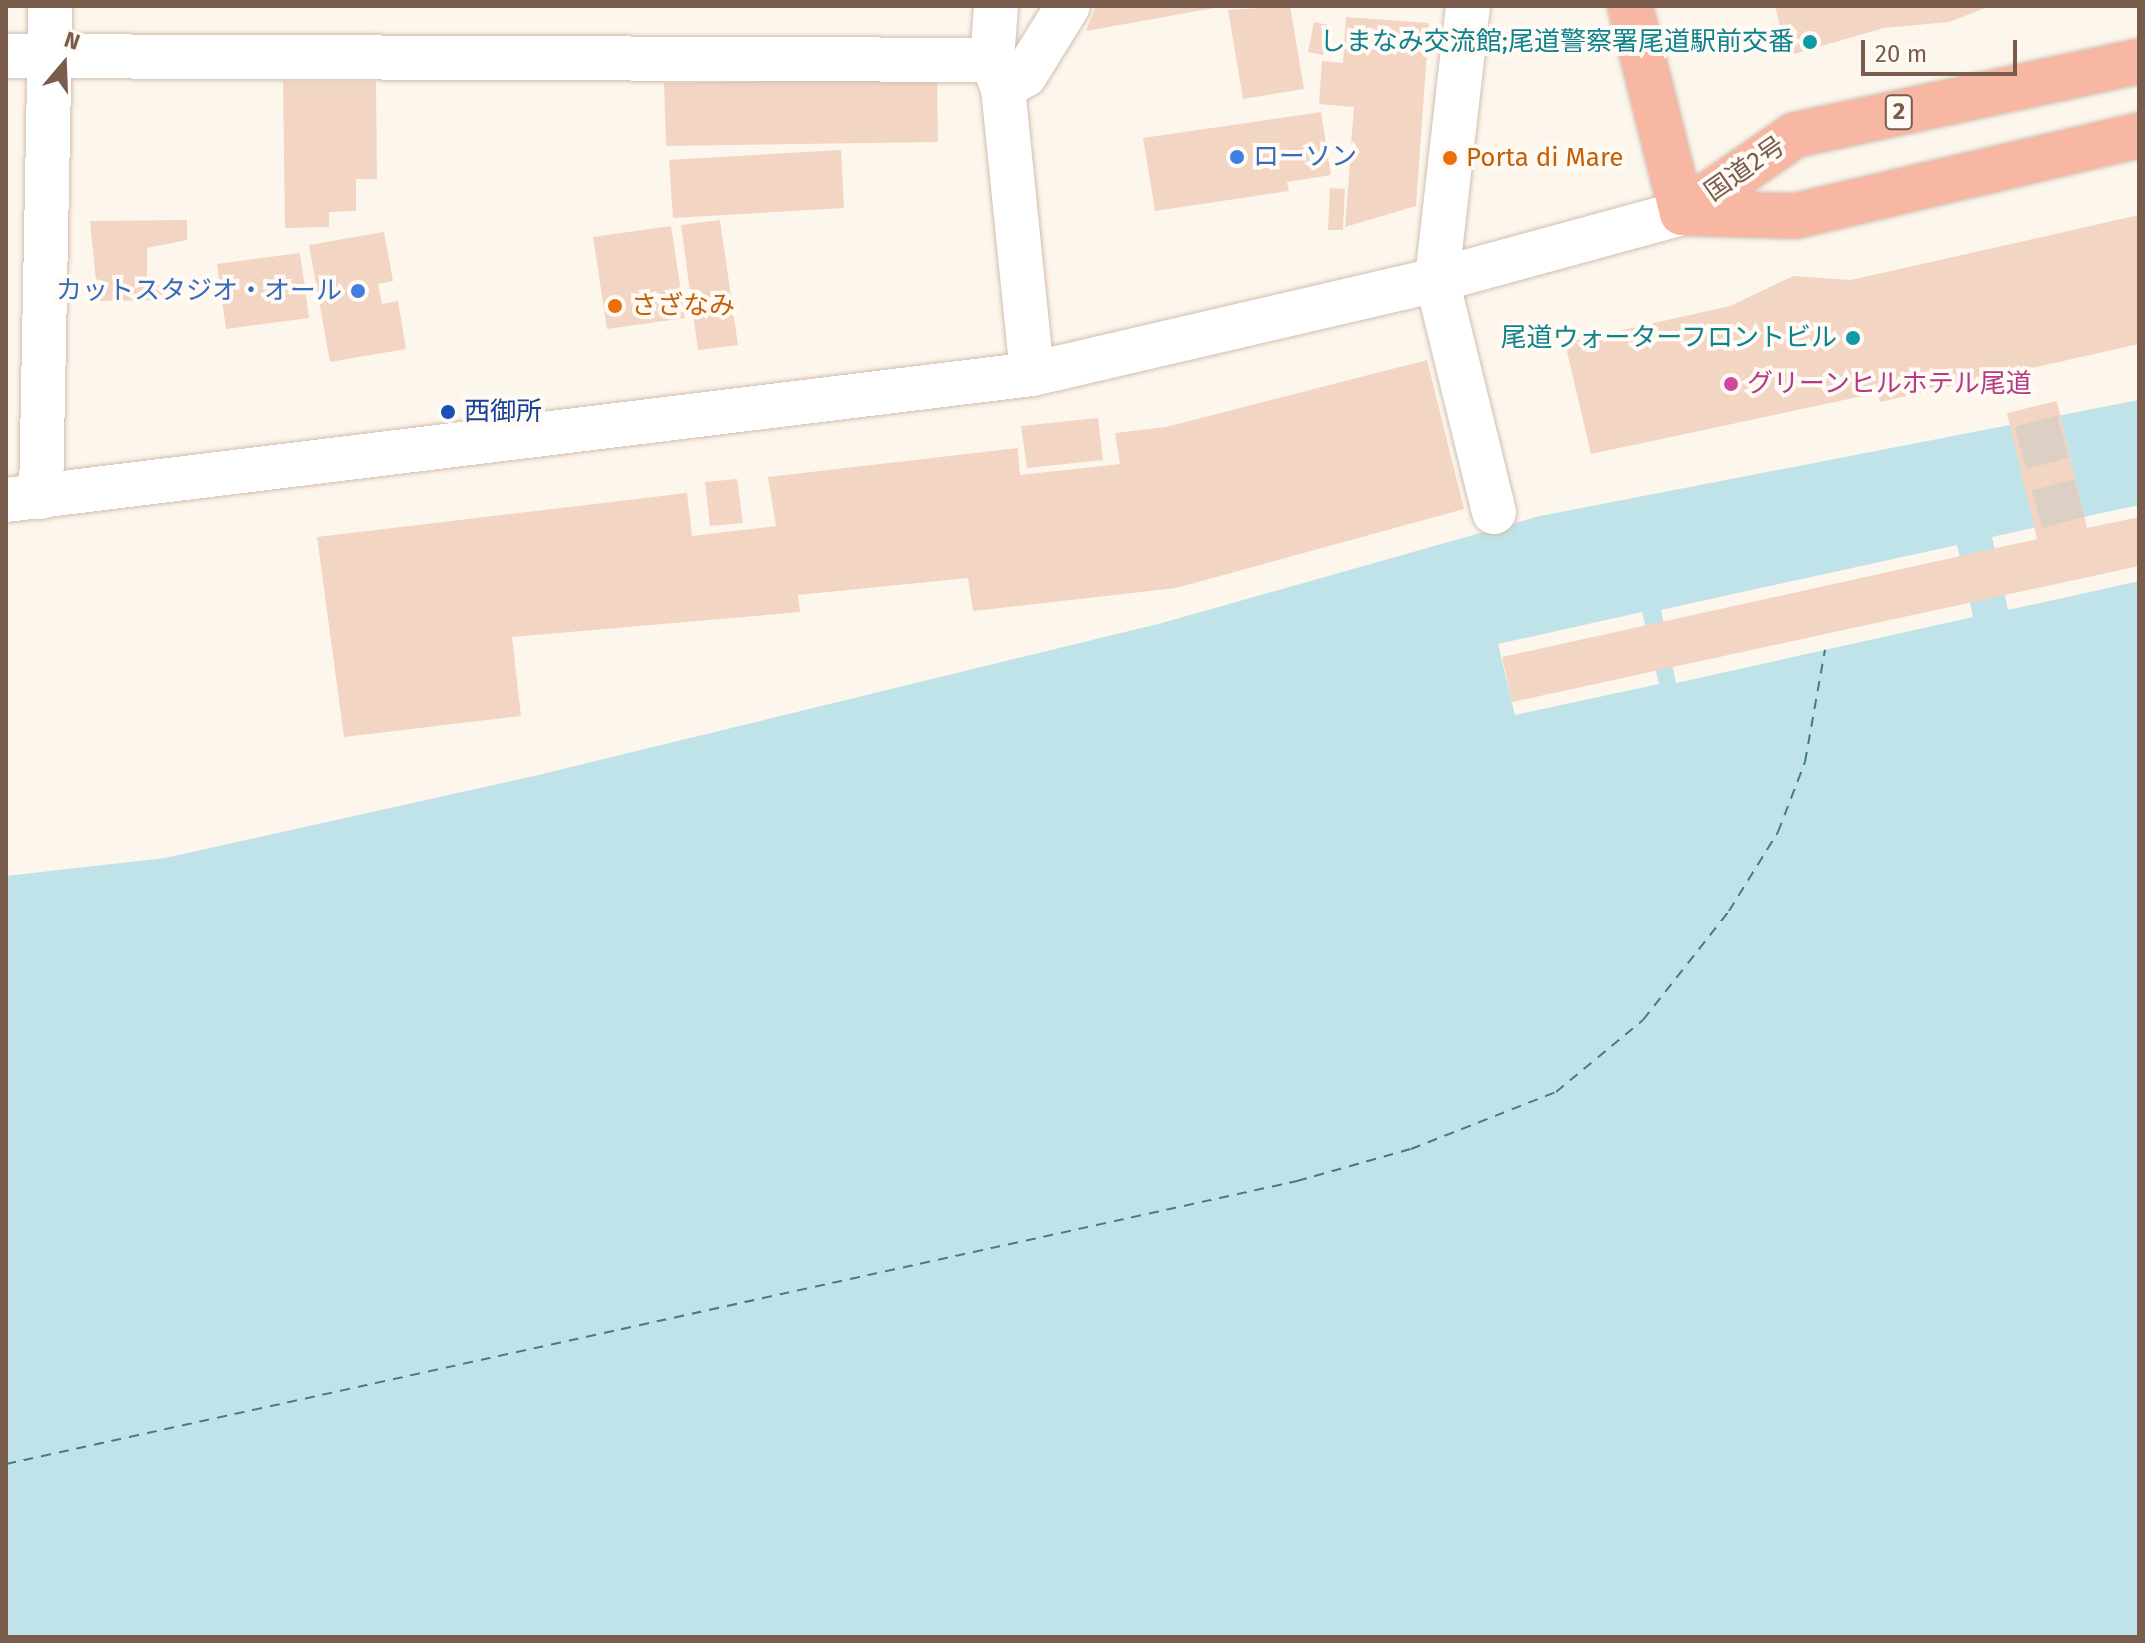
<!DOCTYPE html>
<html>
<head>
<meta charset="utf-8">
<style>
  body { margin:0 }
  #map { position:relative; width:2145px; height:1643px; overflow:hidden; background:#fdf6ec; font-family:"Fira Sans","Noto Sans JP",sans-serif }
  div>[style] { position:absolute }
  .water>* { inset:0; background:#bfe3e8 }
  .pier>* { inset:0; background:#fdf6ec }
  .ferry>* { height:2px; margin-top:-1px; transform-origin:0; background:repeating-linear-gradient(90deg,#437c86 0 10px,transparent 0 18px) }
  .building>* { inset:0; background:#f3d5c3 }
  .minor-tunnel>* { height:44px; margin-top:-22px; transform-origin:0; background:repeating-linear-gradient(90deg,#dcd0c4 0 44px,transparent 0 66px) }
  .roads { filter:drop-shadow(0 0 2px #d1beb0) drop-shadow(0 0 2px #d1beb0) }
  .minor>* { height:44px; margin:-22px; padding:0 22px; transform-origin:22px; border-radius:22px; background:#fff }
  .highway>* { height:44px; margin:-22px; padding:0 22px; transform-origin:22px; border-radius:22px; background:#f7b7a3 }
  .dots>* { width:22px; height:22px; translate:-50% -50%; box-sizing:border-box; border:4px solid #fffaf3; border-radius:50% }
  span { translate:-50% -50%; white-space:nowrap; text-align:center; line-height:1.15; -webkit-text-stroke:8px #fffaf3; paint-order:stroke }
  .shield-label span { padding:2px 6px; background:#fffaf3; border:2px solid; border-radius:6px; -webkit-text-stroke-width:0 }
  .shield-label { font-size:24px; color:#7a5c4d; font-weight:700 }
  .culture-label { font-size:26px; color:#0d838f }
  .right { translate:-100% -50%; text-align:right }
  .shop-label { font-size:26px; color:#366cbe }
  .left { translate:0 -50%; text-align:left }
  .food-label { font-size:26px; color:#c56008 }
  .street-label { font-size:26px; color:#7a5c4d }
  .hotel-label { font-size:26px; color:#b23c85 }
  .transit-label { font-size:26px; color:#164399 }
  .frame { position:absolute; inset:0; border:8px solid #7a5c4d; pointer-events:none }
  .north { position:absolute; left:24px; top:24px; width:80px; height:80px; -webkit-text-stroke:6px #fffaf3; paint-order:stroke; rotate:19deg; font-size:22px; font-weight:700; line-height:32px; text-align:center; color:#7a5c4d }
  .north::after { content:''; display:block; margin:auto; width:28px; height:36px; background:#7a5c4d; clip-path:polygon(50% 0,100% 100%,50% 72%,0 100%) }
  .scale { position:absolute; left:1861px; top:40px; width:156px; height:36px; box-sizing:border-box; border:4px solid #7a5c4d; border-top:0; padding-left:10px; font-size:24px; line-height:28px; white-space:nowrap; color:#7a5c4d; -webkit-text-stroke:6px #fffaf3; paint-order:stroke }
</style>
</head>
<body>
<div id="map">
  <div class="water">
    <div style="clip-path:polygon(2139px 400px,2139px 1637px,6px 1637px,6px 876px,165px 858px,534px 776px,1162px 623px,1540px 516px)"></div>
  </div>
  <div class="pier">
    <div style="clip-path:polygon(2139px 505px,2139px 581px,2008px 610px,1992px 537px)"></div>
    <div style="clip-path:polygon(1957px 545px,1973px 617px,1676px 683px,1661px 610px)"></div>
    <div style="clip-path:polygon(1642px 612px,1659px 684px,1515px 715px,1498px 644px)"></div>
  </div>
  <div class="ferry">
    <div style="left:6px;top:1464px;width:1322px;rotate:-12.36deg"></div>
    <div style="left:1297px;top:1181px;width:118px;rotate:-15.7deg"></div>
    <div style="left:1411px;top:1149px;width:156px;rotate:-21.5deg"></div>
    <div style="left:1556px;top:1092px;width:113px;rotate:-39.6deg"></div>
    <div style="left:1643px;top:1020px;width:139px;rotate:-51.7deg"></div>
    <div style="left:1729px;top:911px;width:93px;rotate:-58.2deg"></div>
    <div style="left:1778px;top:832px;width:75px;rotate:-68.9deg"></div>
    <div style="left:1805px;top:762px;width:114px;rotate:-79.9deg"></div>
  </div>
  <div class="building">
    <div style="clip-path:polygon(1096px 6px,1214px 6px,1214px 8px,1086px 31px)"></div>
    <div style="clip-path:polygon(1290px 6px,1304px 89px,1243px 99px,1228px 10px)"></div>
    <div style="clip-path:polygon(1775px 6px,1991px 6px,1949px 22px,1884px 28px,1787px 56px)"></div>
    <div style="clip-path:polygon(1346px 17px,1429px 23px,1416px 206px,1345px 227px,1354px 107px,1319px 104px,1322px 61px,1343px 63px)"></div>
    <div style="clip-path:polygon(1314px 22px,1328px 25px,1323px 55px,1308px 52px)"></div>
    <div style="clip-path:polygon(937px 78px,938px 142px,666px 146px,664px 83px)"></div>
    <div style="clip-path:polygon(283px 81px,376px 81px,377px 179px,356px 179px,356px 211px,329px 212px,329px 227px,285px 228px)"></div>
    <div style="clip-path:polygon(1321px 112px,1331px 175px,1287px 182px,1289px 191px,1155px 211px,1143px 138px)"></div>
    <div style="clip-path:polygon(841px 150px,844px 208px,673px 218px,669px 160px)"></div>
    <div style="clip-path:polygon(1330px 188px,1345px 189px,1343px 230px,1328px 230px)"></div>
    <div style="clip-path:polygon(2139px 215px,2139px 344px,1880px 402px,1877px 393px,1591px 454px,1565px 343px,1730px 306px,1793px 276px,1851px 280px)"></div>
    <div style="clip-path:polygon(187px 220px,187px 240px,147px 248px,147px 285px,165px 285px,165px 300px,98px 301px,90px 221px)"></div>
    <div style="clip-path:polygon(720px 220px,738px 345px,698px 350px,681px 225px)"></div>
    <div style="clip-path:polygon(671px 226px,685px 318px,607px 329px,593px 237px)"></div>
    <div style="clip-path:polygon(384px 232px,393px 281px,378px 284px,382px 304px,398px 301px,406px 349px,330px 362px,309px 245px)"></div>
    <div style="clip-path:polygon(300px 253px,309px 318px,226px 329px,217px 264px)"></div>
    <div style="clip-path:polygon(1427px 360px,1464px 509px,1176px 588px,973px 611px,968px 578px,798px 595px,800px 612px,512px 637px,521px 716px,344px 737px,317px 537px,687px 493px,692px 536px,776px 526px,768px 477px,1018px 448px,1020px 475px,1120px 464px,1115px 433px,1166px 427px)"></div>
    <div style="clip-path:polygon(2057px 401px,2087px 528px,2139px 517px,2139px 566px,1512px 702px,1502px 657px,2037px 539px,2007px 413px)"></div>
    <div style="clip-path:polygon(1098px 418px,1103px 460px,1027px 468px,1021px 426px)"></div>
    <div style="clip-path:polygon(737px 479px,743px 523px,710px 526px,705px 482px)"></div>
  </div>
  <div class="minor-tunnel">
    <div style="left:2036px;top:421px;width:105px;rotate:75deg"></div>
  </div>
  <div class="roads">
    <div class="minor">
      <div style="left:996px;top:6px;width:54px;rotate:94.2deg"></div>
      <div style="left:992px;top:60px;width:30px;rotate:69deg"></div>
      <div style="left:1003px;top:88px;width:287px;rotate:84.2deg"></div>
      <div style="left:1468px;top:6px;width:276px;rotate:96.5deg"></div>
      <div style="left:1437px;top:280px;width:239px;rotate:76.2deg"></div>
      <div style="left:6px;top:56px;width:986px;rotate:0.23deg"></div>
      <div style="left:1003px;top:88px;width:26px;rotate:-31deg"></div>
      <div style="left:1025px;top:75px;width:81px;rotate:-58.1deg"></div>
      <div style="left:41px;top:497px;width:491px;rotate:-88.9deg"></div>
      <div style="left:6px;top:500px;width:1034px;rotate:-7deg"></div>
      <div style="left:1032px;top:374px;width:416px;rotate:-13.1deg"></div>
      <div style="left:1437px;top:280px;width:254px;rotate:-15.3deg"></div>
    </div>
    <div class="highway">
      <div style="left:1630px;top:6px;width:213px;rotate:75.9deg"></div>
      <div style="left:1682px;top:213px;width:137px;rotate:-34.6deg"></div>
      <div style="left:1795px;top:135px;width:352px;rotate:-12.1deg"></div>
      <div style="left:1682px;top:213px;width:113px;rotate:1.5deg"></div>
      <div style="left:1795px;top:216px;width:353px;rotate:-13.2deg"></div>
    </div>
  </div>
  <div class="dots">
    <div style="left:1810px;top:42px;background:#0f9aa8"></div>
    <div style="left:1237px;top:157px;background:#3f7fe0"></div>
    <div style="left:1450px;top:158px;background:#e8710a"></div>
    <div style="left:358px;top:291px;background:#3f7fe0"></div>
    <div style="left:615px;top:306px;background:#e8710a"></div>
    <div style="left:1853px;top:338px;background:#0f9aa8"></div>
    <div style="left:1731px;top:384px;background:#d1479c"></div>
    <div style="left:448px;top:412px;background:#1a4fb4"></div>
  </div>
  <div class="shield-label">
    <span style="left:1899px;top:112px">2</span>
  </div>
  <div class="culture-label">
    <span class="right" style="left:1794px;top:42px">しまなみ交流館;尾道警察署尾道駅前交番</span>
    <span class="right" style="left:1837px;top:338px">尾道ウォーターフロントビル</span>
  </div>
  <div class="shop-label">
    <span class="left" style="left:1253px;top:157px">ローソン</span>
    <span class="right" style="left:342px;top:291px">カットスタジオ・オール</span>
  </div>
  <div class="food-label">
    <span class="left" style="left:1466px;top:158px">Porta di Mare</span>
    <span class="left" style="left:631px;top:306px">さざなみ</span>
  </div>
  <div class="street-label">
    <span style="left:1745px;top:169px;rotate:-35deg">国道2号</span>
  </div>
  <div class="hotel-label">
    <span class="left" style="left:1747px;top:384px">グリーンヒルホテル尾道</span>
  </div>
  <div class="transit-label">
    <span class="left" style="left:464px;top:412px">西御所</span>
  </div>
  <div class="frame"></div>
  <div class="north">N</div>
  <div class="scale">20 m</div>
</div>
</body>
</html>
